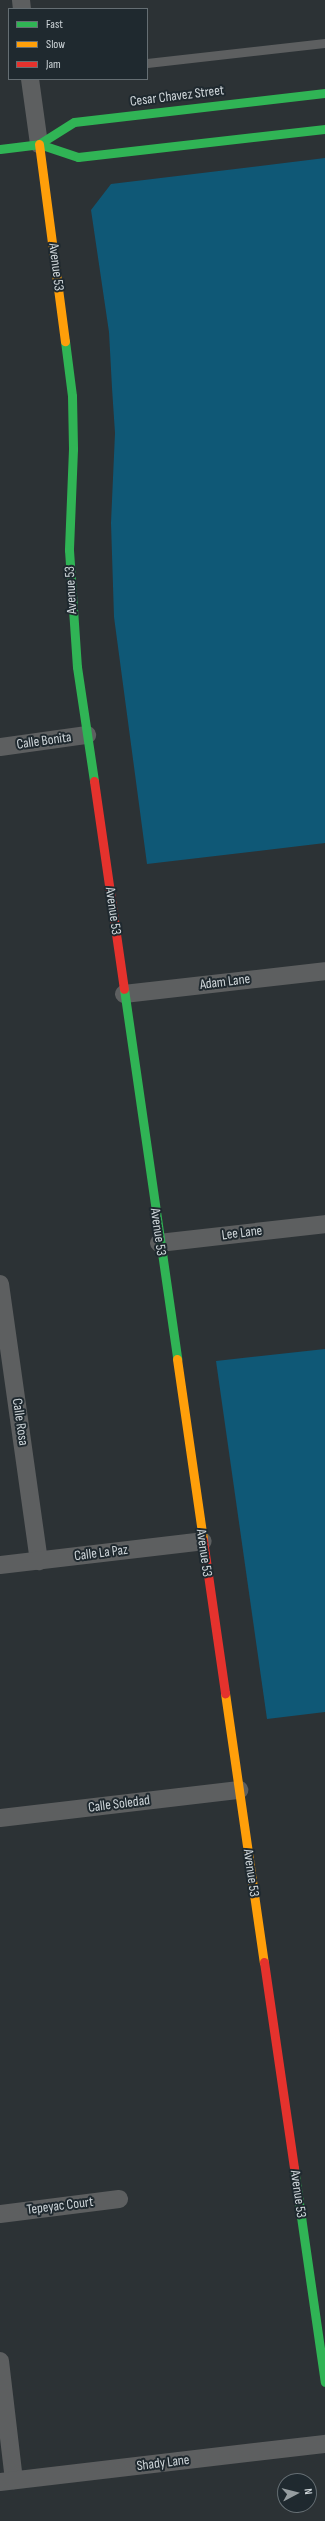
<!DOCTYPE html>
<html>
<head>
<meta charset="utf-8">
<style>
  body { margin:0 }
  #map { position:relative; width:325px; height:2521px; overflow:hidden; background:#2c3235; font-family:"Sofia Sans Condensed",sans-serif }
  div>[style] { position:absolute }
  .green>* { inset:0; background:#0f5876 }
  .lane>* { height:9px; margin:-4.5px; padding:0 4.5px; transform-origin:4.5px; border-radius:4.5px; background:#5d5f60 }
  .street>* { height:18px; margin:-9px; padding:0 9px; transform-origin:9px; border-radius:9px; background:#5d5f60 }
  .fast>* { height:9px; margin:-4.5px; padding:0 4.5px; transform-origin:4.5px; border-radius:4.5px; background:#30b455 }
  .slow>* { height:9px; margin:-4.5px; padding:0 4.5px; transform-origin:4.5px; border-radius:4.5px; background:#ff9f0a }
  .jam>* { height:9px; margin:-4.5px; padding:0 4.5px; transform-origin:4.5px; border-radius:4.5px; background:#e5322d }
  span { translate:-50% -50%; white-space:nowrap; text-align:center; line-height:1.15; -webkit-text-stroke:4px #1f292f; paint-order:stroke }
  .street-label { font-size:14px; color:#cfd6da }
  .legend { position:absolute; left:8px; top:8px; width:140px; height:72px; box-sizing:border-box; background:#1f292f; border:1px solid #656e73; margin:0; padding:5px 7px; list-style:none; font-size:12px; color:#cfd6da }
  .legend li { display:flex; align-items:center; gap:8px; height:20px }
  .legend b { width:20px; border:1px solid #656e73 }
  .north { position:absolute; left:277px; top:2473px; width:40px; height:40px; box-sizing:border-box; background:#1f292f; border:1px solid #656e73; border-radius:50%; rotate:83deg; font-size:11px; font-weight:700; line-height:16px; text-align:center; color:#cfd6da }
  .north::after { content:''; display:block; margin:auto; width:14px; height:18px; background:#969da0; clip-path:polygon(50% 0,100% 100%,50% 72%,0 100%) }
</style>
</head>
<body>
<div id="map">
  <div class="green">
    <div style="clip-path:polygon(325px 158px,325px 843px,147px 864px,114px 617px,111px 523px,115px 433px,112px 388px,109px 332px,91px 210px,111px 184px)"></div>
    <div style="clip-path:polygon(325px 1349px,325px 1712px,267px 1719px,216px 1361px)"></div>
  </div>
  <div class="lane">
    <div style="left:147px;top:63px;width:179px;rotate:-6.4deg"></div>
  </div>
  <div class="street">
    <div style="left:21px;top:0;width:9px;rotate:84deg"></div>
    <div style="left:30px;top:79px;width:66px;rotate:82.1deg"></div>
    <div style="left:0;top:747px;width:88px;rotate:-7.9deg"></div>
    <div style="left:124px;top:994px;width:202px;rotate:-6.5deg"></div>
    <div style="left:159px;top:1243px;width:167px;rotate:-6.5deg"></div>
    <div style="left:0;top:1284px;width:280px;rotate:82deg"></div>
    <div style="left:0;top:1565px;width:204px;rotate:-6.7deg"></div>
    <div style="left:0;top:1818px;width:241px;rotate:-6.7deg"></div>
    <div style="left:0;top:2214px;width:120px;rotate:-7.2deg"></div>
    <div style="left:0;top:2361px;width:120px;rotate:83.3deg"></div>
    <div style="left:0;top:2482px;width:327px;rotate:-6.7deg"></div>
  </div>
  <div class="fast">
    <div style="left:39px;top:144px;width:41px;rotate:18.4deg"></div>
    <div style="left:78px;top:157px;width:249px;rotate:-6.5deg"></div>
    <div style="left:0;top:149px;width:39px;rotate:-7deg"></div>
    <div style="left:39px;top:144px;width:41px;rotate:-32.2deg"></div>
    <div style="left:74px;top:122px;width:253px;rotate:-6.6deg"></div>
    <div style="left:65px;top:341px;width:55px;rotate:82.7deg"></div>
    <div style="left:72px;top:396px;width:53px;rotate:88.9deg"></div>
    <div style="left:73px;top:449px;width:101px;rotate:92.3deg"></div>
    <div style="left:69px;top:550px;width:117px;rotate:86.1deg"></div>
    <div style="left:77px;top:667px;width:115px;rotate:81.5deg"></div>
    <div style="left:124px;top:989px;width:374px;rotate:81.8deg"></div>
    <div style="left:294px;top:2168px;width:216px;rotate:81.8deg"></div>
  </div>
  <div class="slow">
    <div style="left:39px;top:144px;width:199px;rotate:82.5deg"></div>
    <div style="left:177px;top:1359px;width:183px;rotate:81.8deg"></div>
    <div style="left:225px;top:1693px;width:272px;rotate:81.8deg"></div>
  </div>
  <div class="jam">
    <div style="left:94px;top:781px;width:210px;rotate:81.8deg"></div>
    <div style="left:203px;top:1540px;width:155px;rotate:81.8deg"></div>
    <div style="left:264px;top:1962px;width:208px;rotate:81.7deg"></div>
  </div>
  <div class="street-label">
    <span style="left:177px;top:96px;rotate:-7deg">Cesar Chavez Street</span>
    <span style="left:56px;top:267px;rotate:83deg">Avenue 53</span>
    <span style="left:71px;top:590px;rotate:-93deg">Avenue 53</span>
    <span style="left:44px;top:741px;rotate:-8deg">Calle Bonita</span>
    <span style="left:113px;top:911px;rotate:82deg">Avenue 53</span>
    <span style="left:225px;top:982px;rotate:-7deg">Adam Lane</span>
    <span style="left:158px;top:1232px;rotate:82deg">Avenue 53</span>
    <span style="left:242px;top:1233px;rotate:-7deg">Lee Lane</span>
    <span style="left:20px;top:1422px;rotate:82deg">Calle Rosa</span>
    <span style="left:101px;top:1553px;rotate:-7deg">Calle La Paz</span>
    <span style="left:204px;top:1553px;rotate:82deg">Avenue 53</span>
    <span style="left:119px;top:1804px;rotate:-7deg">Calle Soledad</span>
    <span style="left:251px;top:1873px;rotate:82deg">Avenue 53</span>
    <span style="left:298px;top:2194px;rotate:82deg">Avenue 53</span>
    <span style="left:60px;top:2206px;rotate:-7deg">Tepeyac Court</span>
    <span style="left:163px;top:2463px;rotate:-7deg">Shady Lane</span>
  </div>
  <ul class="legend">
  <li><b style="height:5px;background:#30b455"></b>Fast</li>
  <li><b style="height:5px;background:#ff9f0a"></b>Slow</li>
  <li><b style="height:5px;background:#e5322d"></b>Jam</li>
  </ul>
  <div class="north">N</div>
</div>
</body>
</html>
